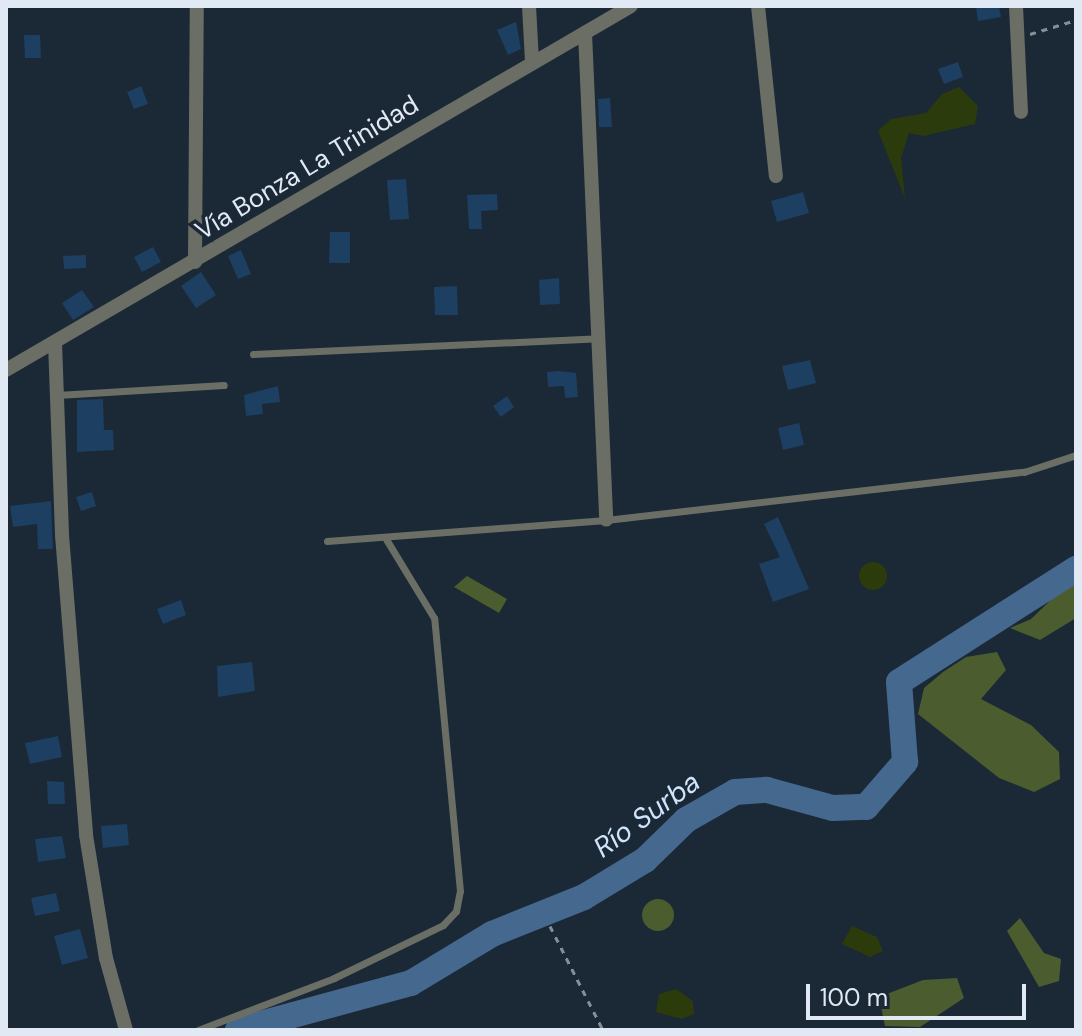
<!DOCTYPE html>
<html>
<head>
<meta charset="utf-8">
<style>
  body { margin:0 }
  #map { position:relative; width:1082px; height:1036px; overflow:hidden; background:#1b2836; font-family:"DM Sans",sans-serif }
  div>[style] { position:absolute }
  .green>* { inset:0; background:#2b3b0b }
  .round { border-radius:50% }
  .forest>* { inset:0; background:#4b5c2e }
  .river>* { height:26px; margin:-13px; padding:0 13px; transform-origin:13px; border-radius:13px; background:#45688e }
  .building>* { inset:0; background:#1d3f62 }
  .path>* { height:3px; margin-top:-1.5px; transform-origin:0; background:repeating-linear-gradient(90deg,#848f9b 0 6px,transparent 0 12px) }
  .service>* { height:7px; margin:-3.5px; padding:0 3.5px; transform-origin:3.5px; border-radius:3.5px; background:#6a6e65 }
  .minor>* { height:14px; margin:-7px; padding:0 7px; transform-origin:7px; border-radius:7px; background:#6a6e65 }
  span { translate:-50% -50%; white-space:nowrap; text-align:center; line-height:1.15; -webkit-text-stroke:7px #1b2836; paint-order:stroke }
  .street-label { font-size:26px; color:#e1eaf4 }
  .water-label { font-size:28px; color:#cfe5fe; font-style:italic }
  .frame { position:absolute; inset:0; border:8px solid #e1eaf4; pointer-events:none }
  .scale { position:absolute; left:806px; top:984px; width:220px; height:36px; box-sizing:border-box; border:4px solid #e1eaf4; border-top:0; padding-left:10px; font-size:24px; line-height:28px; white-space:nowrap; color:#e1eaf4; -webkit-text-stroke:6px #1b2836; paint-order:stroke }
</style>
</head>
<body>
<div id="map">
  <div class="green">
    <div style="clip-path:polygon(959px 87px,978px 106px,975px 124px,923px 136px,909px 133px,901px 158px,905px 198px,878px 131px,891px 119px,926px 113px,942px 94px)"></div>
    <div class="round" style="left:859px;top:562px;width:28px;height:28px"></div>
    <div style="clip-path:polygon(852px 926px,877px 937px,883px 951px,870px 957px,842px 944px)"></div>
    <div style="clip-path:polygon(676px 989px,693px 1001px,694px 1014px,681px 1019px,656px 1012px,659px 994px)"></div>
  </div>
  <div class="forest">
    <div style="clip-path:polygon(1076px 556px,1076px 618px,1040px 640px,1010px 628px,1031px 619px,1056px 595px)"></div>
    <div style="clip-path:polygon(467px 576px,507px 599px,499px 613px,454px 587px)"></div>
    <div style="clip-path:polygon(997px 652px,1006px 670px,981px 699px,1031px 725px,1059px 752px,1060px 779px,1034px 792px,999px 778px,918px 714px,924px 688px,943px 672px,966px 657px)"></div>
    <div class="round" style="left:642px;top:899px;width:32px;height:32px"></div>
    <div style="clip-path:polygon(1020px 918px,1044px 953px,1061px 959px,1059px 981px,1039px 987px,1007px 931px)"></div>
    <div style="clip-path:polygon(957px 978px,964px 998px,920px 1027px,885px 1026px,879px 997px,923px 980px)"></div>
  </div>
  <div class="river">
    <div style="left:238px;top:1030px;width:179px;rotate:-15.2deg"></div>
    <div style="left:411px;top:983px;width:95px;rotate:-31.2deg"></div>
    <div style="left:492px;top:934px;width:99px;rotate:-21.9deg"></div>
    <div style="left:584px;top:897px;width:71px;rotate:-31.2deg"></div>
    <div style="left:645px;top:860px;width:57px;rotate:-44.3deg"></div>
    <div style="left:686px;top:820px;width:56px;rotate:-29.7deg"></div>
    <div style="left:735px;top:792px;width:32px;rotate:-4deg"></div>
    <div style="left:767px;top:790px;width:68px;rotate:15.3deg"></div>
    <div style="left:833px;top:808px;width:33px;rotate:-2deg"></div>
    <div style="left:866px;top:807px;width:60px;rotate:-49.1deg"></div>
    <div style="left:905px;top:762px;width:80px;rotate:-94.3deg"></div>
    <div style="left:899px;top:682px;width:210px;rotate:-32.6deg"></div>
  </div>
  <div class="building">
    <div style="clip-path:polygon(976px 6px,999px 6px,1001px 17px,978px 21px)"></div>
    <div style="clip-path:polygon(516px 22px,521px 49px,508px 55px,497px 30px)"></div>
    <div style="clip-path:polygon(24px 35px,40px 35px,41px 58px,25px 58px)"></div>
    <div style="clip-path:polygon(958px 62px,963px 77px,944px 84px,938px 69px)"></div>
    <div style="clip-path:polygon(141px 86px,148px 104px,134px 109px,127px 92px)"></div>
    <div style="clip-path:polygon(610px 98px,612px 127px,599px 127px,598px 99px)"></div>
    <div style="clip-path:polygon(406px 179px,409px 219px,390px 220px,387px 180px)"></div>
    <div style="clip-path:polygon(803px 192px,809px 213px,777px 222px,771px 201px)"></div>
    <div style="clip-path:polygon(497px 194px,498px 210px,481px 211px,482px 229px,469px 229px,467px 195px)"></div>
    <div style="clip-path:polygon(330px 232px,350px 232px,350px 263px,329px 263px)"></div>
    <div style="clip-path:polygon(153px 247px,161px 262px,142px 272px,134px 257px)"></div>
    <div style="clip-path:polygon(241px 250px,251px 274px,238px 279px,228px 256px)"></div>
    <div style="clip-path:polygon(86px 255px,86px 268px,64px 269px,63px 256px)"></div>
    <div style="clip-path:polygon(201px 272px,216px 295px,196px 308px,181px 286px)"></div>
    <div style="clip-path:polygon(559px 278px,560px 304px,540px 305px,539px 280px)"></div>
    <div style="clip-path:polygon(457px 286px,458px 315px,435px 315px,434px 287px)"></div>
    <div style="clip-path:polygon(82px 290px,94px 307px,73px 320px,62px 303px)"></div>
    <div style="clip-path:polygon(810px 360px,816px 383px,788px 390px,782px 366px)"></div>
    <div style="clip-path:polygon(559px 371px,576px 373px,578px 397px,565px 398px,564px 386px,548px 387px,547px 372px)"></div>
    <div style="clip-path:polygon(278px 386px,280px 402px,262px 404px,263px 414px,246px 416px,244px 395px)"></div>
    <div style="clip-path:polygon(507px 396px,514px 407px,501px 417px,493px 406px)"></div>
    <div style="clip-path:polygon(103px 399px,104px 430px,113px 430px,114px 450px,77px 452px,77px 400px)"></div>
    <div style="clip-path:polygon(799px 423px,804px 445px,783px 450px,778px 428px)"></div>
    <div style="clip-path:polygon(92px 492px,96px 506px,81px 511px,76px 497px)"></div>
    <div style="clip-path:polygon(51px 501px,53px 549px,38px 549px,37px 524px,13px 527px,10px 506px)"></div>
    <div style="clip-path:polygon(778px 517px,809px 589px,773px 602px,759px 564px,780px 557px,764px 524px)"></div>
    <div style="clip-path:polygon(181px 600px,186px 615px,163px 624px,157px 609px)"></div>
    <div style="clip-path:polygon(252px 662px,255px 691px,218px 697px,217px 666px)"></div>
    <div style="clip-path:polygon(58px 736px,62px 757px,30px 764px,25px 743px)"></div>
    <div style="clip-path:polygon(47px 781px,64px 782px,65px 804px,48px 804px)"></div>
    <div style="clip-path:polygon(127px 824px,129px 845px,103px 848px,101px 826px)"></div>
    <div style="clip-path:polygon(62px 836px,66px 858px,38px 862px,35px 839px)"></div>
    <div style="clip-path:polygon(56px 893px,60px 911px,35px 916px,31px 898px)"></div>
    <div style="clip-path:polygon(80px 929px,88px 958px,62px 965px,54px 936px)"></div>
  </div>
  <div class="path">
    <div style="left:1030px;top:34px;width:48px;rotate:-16.9deg"></div>
    <div style="left:550px;top:926px;width:117px;rotate:63deg"></div>
  </div>
  <div class="service">
    <div style="left:253px;top:354px;width:346px;rotate:-2.6deg"></div>
    <div style="left:57px;top:395px;width:167px;rotate:-3.4deg"></div>
    <div style="left:327px;top:541px;width:280px;rotate:-4.3deg"></div>
    <div style="left:606px;top:520px;width:421px;rotate:-6.6deg"></div>
    <div style="left:1024px;top:472px;width:55px;rotate:-18.1deg"></div>
    <div style="left:198px;top:1030px;width:146px;rotate:-20.9deg"></div>
    <div style="left:334px;top:978px;width:121px;rotate:-25.9deg"></div>
    <div style="left:443px;top:925px;width:19px;rotate:-47deg"></div>
    <div style="left:456px;top:911px;width:20px;rotate:-79deg"></div>
    <div style="left:460px;top:891px;width:274px;rotate:-95.4deg"></div>
    <div style="left:434px;top:618px;width:92px;rotate:-121.3deg"></div>
  </div>
  <div class="minor">
    <div style="left:529px;top:6px;width:56px;rotate:86.9deg"></div>
    <div style="left:758px;top:6px;width:171px;rotate:84deg"></div>
    <div style="left:1016px;top:6px;width:106px;rotate:87.3deg"></div>
    <div style="left:585px;top:33px;width:487px;rotate:87.5deg"></div>
    <div style="left:195px;top:262px;width:256px;rotate:-89.6deg"></div>
    <div style="left:55px;top:343px;width:192px;rotate:87.9deg"></div>
    <div style="left:62px;top:535px;width:301px;rotate:85.4deg"></div>
    <div style="left:86px;top:835px;width:125px;rotate:80.8deg"></div>
    <div style="left:106px;top:958px;width:75px;rotate:74.5deg"></div>
    <div style="left:6px;top:370px;width:723px;rotate:-30.22deg"></div>
  </div>
  <div class="street-label">
    <span style="left:307px;top:168px;rotate:-31deg">Vía Bonza La Trinidad</span>
  </div>
  <div class="water-label">
    <span style="left:647px;top:815px;rotate:-36deg">Río Surba</span>
  </div>
  <div class="frame"></div>
  <div class="scale">100 m</div>
</div>
</body>
</html>
